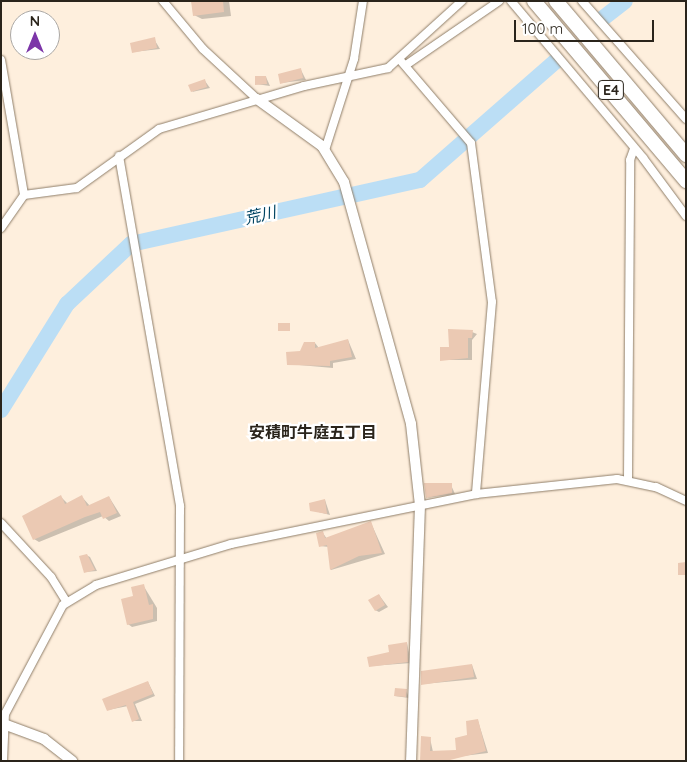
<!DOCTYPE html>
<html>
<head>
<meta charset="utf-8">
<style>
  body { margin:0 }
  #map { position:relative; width:687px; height:762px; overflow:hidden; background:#feefdd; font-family:Quicksand,"Noto Sans JP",sans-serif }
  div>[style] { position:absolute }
  .shadow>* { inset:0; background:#0003 }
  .river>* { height:16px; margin:-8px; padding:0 8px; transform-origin:8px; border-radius:8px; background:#bbdef5 }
  .building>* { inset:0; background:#ebc9b3 }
  .roads { filter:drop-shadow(0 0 1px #8f7e69) drop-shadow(0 0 1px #8f7e69) }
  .minor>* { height:8px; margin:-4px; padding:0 4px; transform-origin:4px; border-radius:4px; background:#fff }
  .tertiary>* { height:10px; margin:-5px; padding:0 5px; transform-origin:5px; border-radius:5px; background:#fff }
  .motorway>* { height:14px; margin:-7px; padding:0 7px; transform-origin:7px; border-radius:7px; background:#fff }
  span { translate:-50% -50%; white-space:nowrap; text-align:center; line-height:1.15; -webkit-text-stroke:4.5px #fff; paint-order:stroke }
  .shield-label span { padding:1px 4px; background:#fff; border:1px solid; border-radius:4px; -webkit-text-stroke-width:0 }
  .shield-label { font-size:14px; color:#2a241b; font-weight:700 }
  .water-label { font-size:16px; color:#004462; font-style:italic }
  .neighbourhood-label { font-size:16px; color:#2a241b; font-weight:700 }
  .frame { position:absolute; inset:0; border:2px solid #2a241b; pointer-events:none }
  .north { position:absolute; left:10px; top:10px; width:50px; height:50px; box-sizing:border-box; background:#fff; border:1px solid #aaa7a4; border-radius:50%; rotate:0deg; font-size:14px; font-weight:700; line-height:20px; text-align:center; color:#2a241b }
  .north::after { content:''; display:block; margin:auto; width:18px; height:22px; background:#7c35a8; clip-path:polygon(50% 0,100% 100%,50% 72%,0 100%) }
  .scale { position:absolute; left:514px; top:20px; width:140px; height:22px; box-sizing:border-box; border:2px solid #2a241b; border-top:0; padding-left:6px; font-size:15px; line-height:18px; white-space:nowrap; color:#2a241b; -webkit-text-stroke:4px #fff; paint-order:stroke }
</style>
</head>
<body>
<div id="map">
  <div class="shadow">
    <div style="clip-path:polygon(192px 1px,229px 1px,231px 16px,202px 19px,194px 15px)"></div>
    <div style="clip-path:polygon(154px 39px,160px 49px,133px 52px)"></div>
    <div style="clip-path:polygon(301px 70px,306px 80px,281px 83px)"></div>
    <div style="clip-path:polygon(266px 77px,270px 86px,256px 84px)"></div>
    <div style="clip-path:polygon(205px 81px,210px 88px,192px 92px)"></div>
    <div style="clip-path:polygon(472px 332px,477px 334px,472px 340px,472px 360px,442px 360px)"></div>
    <div style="clip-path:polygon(348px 340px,356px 359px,333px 363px,333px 368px,288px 364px,315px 343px,319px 348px)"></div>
    <div style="clip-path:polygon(451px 485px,455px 494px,427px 498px)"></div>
    <div style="clip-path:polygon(60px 496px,68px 504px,82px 497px,90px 506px,109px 497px,121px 516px,109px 521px,103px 516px,39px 542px,34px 539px)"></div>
    <div style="clip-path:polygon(325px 500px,330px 515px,311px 510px)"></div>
    <div style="clip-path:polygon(371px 523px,385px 554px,331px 570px,329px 547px,320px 546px,323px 533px,327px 539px)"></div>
    <div style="clip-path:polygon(86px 555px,90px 557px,97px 571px,85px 572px)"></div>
    <div style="clip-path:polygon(143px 585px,157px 608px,157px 621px,132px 627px,128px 624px,135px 597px)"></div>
    <div style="clip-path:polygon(379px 595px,388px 607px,379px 612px,375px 610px)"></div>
    <div style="clip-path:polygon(407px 643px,411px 663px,371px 666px,391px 653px)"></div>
    <div style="clip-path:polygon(472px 665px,477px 679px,423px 684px)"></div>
    <div style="clip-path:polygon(148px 682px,155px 696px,135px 704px,142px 721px,133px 721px,128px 706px,108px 710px)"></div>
    <div style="clip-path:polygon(406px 690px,409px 698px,395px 696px)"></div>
    <div style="clip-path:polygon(478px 721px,488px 753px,421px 761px,430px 738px,433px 752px,457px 751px)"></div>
  </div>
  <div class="river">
    <div style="left:602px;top:19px;width:29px;rotate:-38deg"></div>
    <div style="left:1px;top:410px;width:125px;rotate:-58.1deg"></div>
    <div style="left:67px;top:304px;width:88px;rotate:-43.2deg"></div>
    <div style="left:131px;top:244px;width:296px;rotate:-12.5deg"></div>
    <div style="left:420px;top:180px;width:181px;rotate:-41.2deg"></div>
  </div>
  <div class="building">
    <div style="clip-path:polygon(191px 1px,223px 1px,224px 12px,193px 16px)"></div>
    <div style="clip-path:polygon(155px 37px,157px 48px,132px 53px,130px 43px)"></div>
    <div style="clip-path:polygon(301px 68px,303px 78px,280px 84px,278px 74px)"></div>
    <div style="clip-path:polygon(255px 76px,266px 76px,267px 84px,255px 85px)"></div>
    <div style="clip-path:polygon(205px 79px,207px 87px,191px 92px,188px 85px)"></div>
    <div style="clip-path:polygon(278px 323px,290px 323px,290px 331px,278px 331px)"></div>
    <div style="clip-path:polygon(448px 329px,473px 330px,472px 338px,468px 338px,468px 358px,440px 361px,440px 347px,449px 347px)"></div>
    <div style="clip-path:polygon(348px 339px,352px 357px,330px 361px,330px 366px,287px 365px,286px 352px,300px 351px,304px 342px,315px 342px,315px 348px)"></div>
    <div style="clip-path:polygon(424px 483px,452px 483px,452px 493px,426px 498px)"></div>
    <div style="clip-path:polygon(61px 495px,65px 504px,82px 495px,87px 506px,109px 496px,117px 513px,103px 519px,100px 512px,85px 517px,33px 540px,22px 516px)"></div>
    <div style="clip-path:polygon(325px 499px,327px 514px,310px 511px,309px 503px)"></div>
    <div style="clip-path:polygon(371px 521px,382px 553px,359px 556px,330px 570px,327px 545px,319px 547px,316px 533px,323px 531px,325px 538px)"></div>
    <div style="clip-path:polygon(87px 554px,95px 570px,84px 573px,79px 556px)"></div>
    <div style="clip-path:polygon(686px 562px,686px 575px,678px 575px,678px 563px)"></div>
    <div style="clip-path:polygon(144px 584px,149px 605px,153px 604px,153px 619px,127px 625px,121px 599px,133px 596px,131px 587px)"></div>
    <div style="clip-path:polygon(379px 594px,385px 605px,375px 611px,368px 600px)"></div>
    <div style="clip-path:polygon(407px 642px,408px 662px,369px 667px,367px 657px,389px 652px,388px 645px)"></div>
    <div style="clip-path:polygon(472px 664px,474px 677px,421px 685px,421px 671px)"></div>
    <div style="clip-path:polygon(148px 681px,153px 694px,133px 702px,139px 719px,132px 722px,126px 705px,107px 711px,102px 699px)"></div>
    <div style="clip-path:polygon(395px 688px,407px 689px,406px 697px,394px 696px)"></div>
    <div style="clip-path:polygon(478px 719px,486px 751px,446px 761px,420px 761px,421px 736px,431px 737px,430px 751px,456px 750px,455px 738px,467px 735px,466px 721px)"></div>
  </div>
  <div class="roads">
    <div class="minor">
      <div style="left:163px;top:1px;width:62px;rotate:50.2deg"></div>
      <div style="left:203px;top:49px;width:74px;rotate:42.8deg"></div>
      <div style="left:511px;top:1px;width:205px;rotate:49.9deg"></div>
      <div style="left:643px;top:158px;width:72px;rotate:53.4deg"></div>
      <div style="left:582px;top:1px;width:157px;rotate:48.6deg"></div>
      <div style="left:1px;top:60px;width:137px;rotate:80.3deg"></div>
      <div style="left:400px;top:60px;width:109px;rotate:49.5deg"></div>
      <div style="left:471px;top:143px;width:160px;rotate:82.5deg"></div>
      <div style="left:492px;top:302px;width:193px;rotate:94.8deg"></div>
      <div style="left:406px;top:65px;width:113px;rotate:-34.5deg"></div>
      <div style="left:325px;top:150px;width:96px;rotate:-72.3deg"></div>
      <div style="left:354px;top:59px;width:59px;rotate:-81.2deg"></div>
      <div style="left:119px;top:156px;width:355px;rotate:80.1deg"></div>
      <div style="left:180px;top:506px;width:255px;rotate:90.2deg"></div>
      <div style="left:1px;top:228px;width:40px;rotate:-55.1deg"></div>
      <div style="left:24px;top:195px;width:53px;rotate:-7.5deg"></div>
      <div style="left:77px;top:188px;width:101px;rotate:-35.7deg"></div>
      <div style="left:159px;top:129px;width:151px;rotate:-16.5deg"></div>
      <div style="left:304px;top:86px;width:86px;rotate:-12.1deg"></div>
      <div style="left:388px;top:68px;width:100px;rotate:-42.2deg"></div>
      <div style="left:628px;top:479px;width:319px;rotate:-89.6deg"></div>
      <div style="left:630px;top:160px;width:12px;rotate:-70deg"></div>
      <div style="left:1px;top:523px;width:74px;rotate:47.2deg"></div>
      <div style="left:51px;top:577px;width:28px;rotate:58deg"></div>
      <div style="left:3px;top:761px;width:47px;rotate:-87.6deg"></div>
      <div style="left:5px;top:714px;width:123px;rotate:-62deg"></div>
      <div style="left:63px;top:605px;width:39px;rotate:-31deg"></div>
      <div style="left:96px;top:585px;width:141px;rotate:-16.9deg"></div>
      <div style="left:231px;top:544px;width:250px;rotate:-11.5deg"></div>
      <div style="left:476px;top:494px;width:142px;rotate:-6.1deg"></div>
      <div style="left:617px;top:479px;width:40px;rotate:12deg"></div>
      <div style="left:656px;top:487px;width:33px;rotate:25deg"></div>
    </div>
    <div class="tertiary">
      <div style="left:257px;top:99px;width:80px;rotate:35.9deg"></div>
      <div style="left:322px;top:146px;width:42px;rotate:58.6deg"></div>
      <div style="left:344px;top:182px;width:251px;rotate:74.5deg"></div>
      <div style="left:411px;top:424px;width:81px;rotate:83.7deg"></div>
      <div style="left:420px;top:505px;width:256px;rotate:92deg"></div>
      <div style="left:1px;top:723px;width:46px;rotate:20.4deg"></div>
      <div style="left:44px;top:739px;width:36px;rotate:38deg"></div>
    </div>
    <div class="motorway">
      <div style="left:534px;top:1px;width:236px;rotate:49.8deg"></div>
      <div style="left:556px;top:1px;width:202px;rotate:49.8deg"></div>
    </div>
  </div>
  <div class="shield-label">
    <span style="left:611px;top:90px">E4</span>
  </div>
  <div class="water-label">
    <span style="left:260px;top:215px;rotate:-13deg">荒川</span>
  </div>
  <div class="neighbourhood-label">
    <span style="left:313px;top:432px">安積町牛庭五丁目</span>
  </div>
  <div class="frame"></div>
  <div class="north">N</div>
  <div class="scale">100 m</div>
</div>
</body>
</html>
